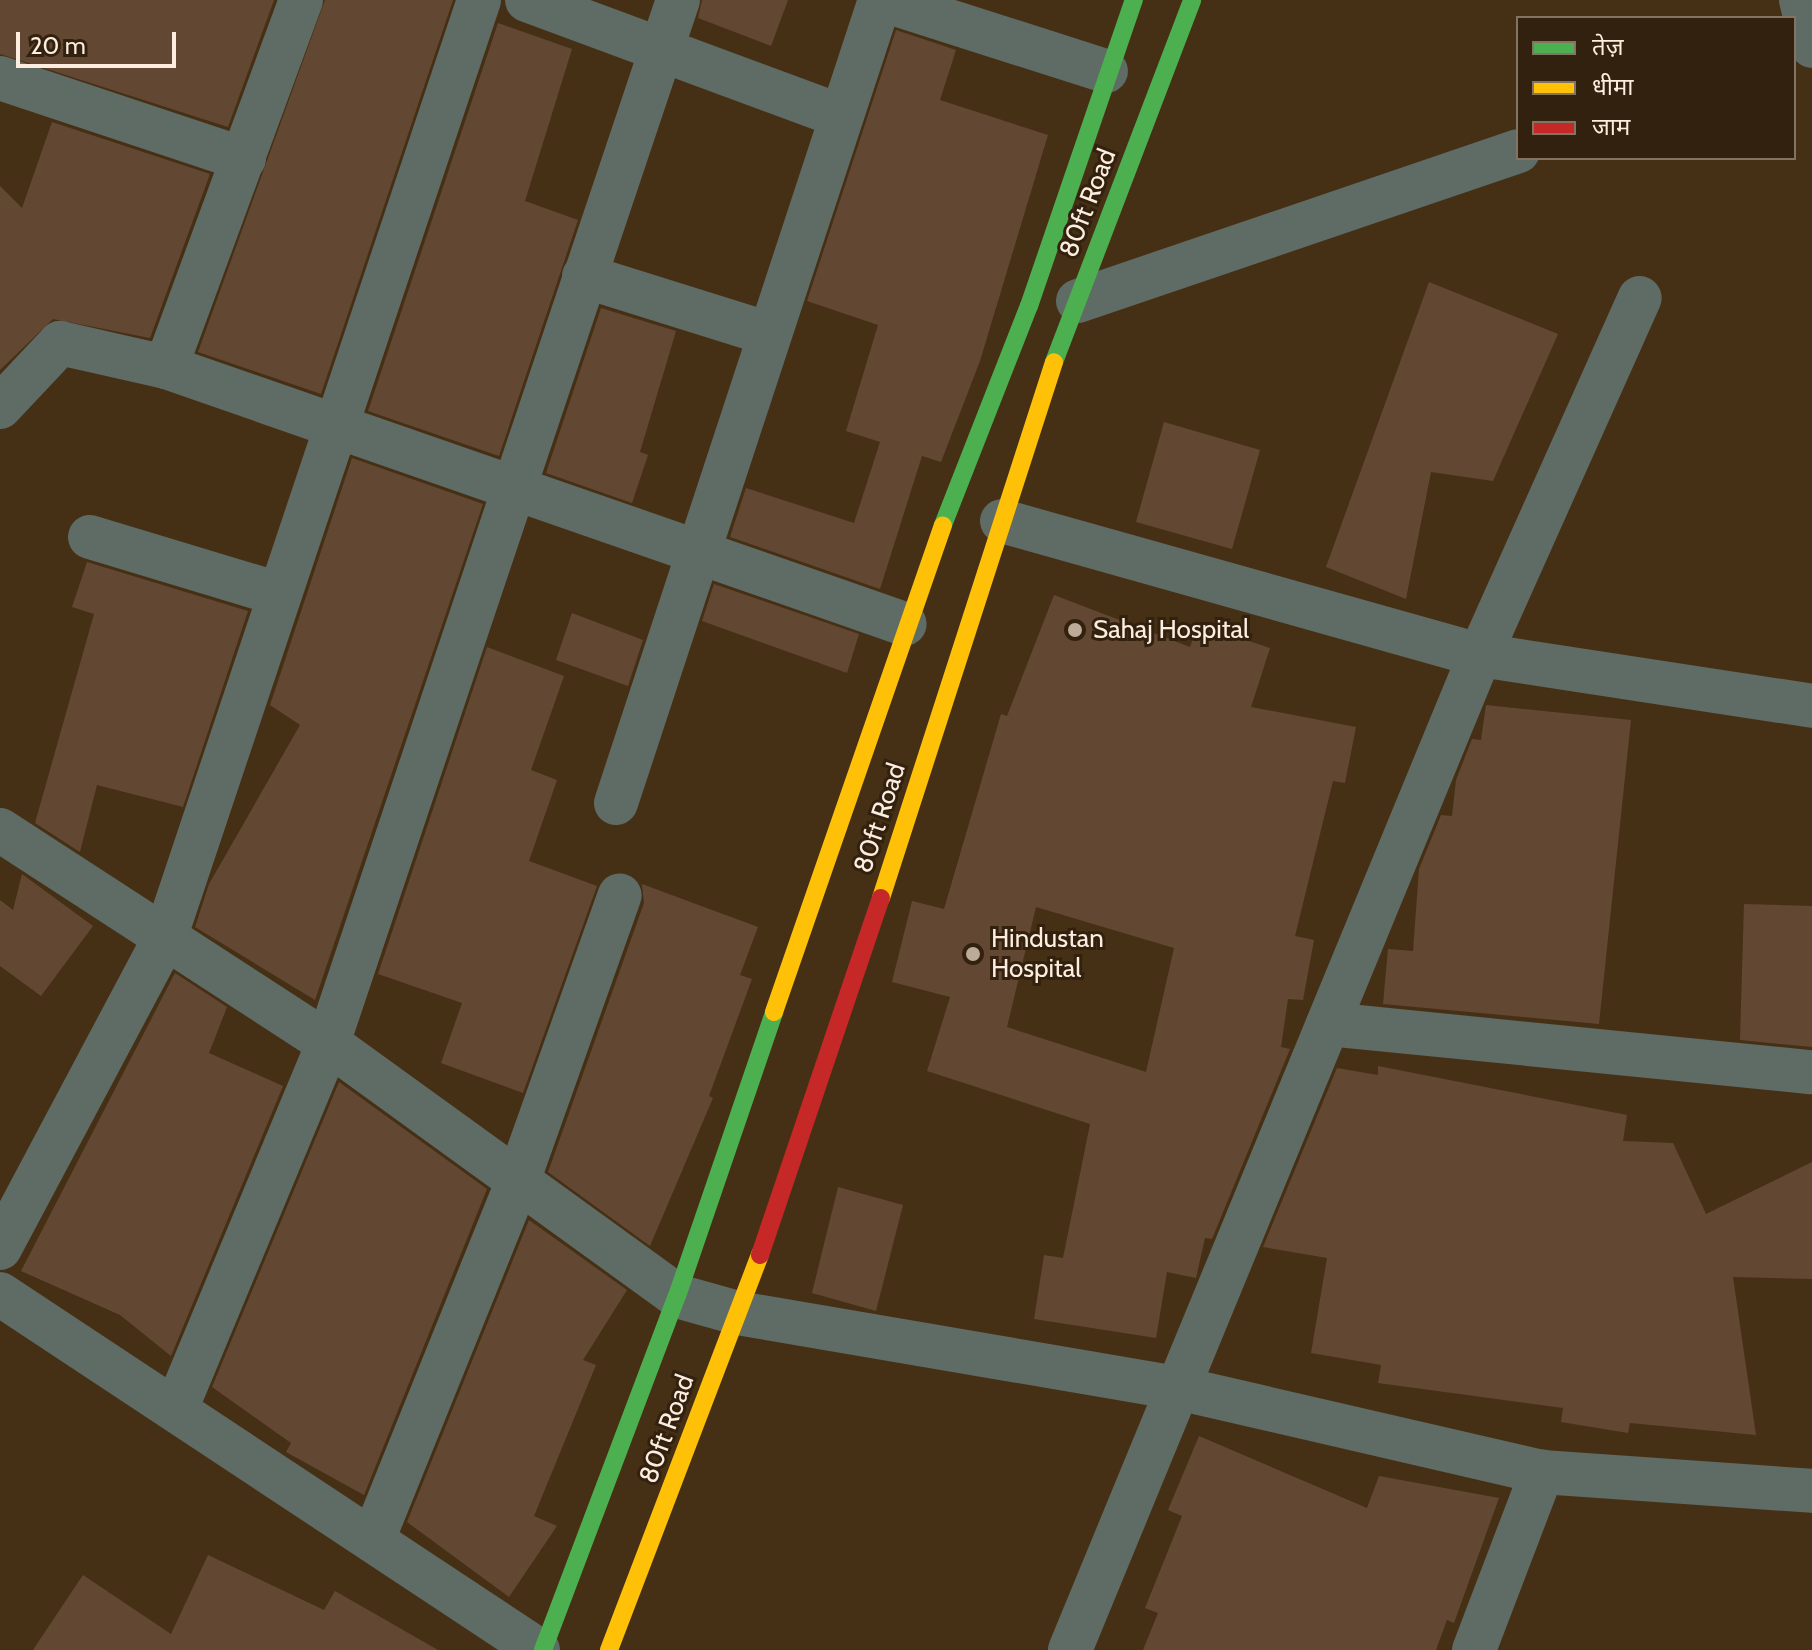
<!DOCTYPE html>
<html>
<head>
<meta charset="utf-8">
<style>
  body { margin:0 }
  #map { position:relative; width:1812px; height:1650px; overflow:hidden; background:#463015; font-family:Cabin,"Noto Sans Devanagari",sans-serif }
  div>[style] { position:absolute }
  .building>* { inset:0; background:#624732 }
  .street>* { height:44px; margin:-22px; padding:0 22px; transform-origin:22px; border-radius:22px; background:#5f6b65 }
  .fast>* { height:18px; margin:-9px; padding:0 9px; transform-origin:9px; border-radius:9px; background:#4caf50 }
  .slow>* { height:18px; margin:-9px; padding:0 9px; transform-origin:9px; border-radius:9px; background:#ffc107 }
  .jam>* { height:18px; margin:-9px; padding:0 9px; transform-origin:9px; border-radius:9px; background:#c62828 }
  .dots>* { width:22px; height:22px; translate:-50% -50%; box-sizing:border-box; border:4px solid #32210e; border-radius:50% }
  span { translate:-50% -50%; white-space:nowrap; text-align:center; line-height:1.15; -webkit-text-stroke:6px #32210e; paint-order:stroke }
  .street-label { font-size:26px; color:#fceddf }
  .poi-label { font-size:26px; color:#fceddf }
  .left { translate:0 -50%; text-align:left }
  .legend { position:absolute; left:1516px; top:16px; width:280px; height:144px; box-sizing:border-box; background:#32210e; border:2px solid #837362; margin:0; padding:10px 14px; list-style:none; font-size:24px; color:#fceddf }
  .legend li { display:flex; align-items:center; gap:16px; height:40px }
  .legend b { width:40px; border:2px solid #837362 }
  .scale { position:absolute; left:16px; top:32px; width:160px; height:36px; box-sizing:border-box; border:4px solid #fceddf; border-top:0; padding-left:10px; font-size:24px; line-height:28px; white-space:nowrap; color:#fceddf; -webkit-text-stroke:6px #32210e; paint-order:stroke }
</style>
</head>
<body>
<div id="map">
  <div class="building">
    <div style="clip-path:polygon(0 0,274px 0,228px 127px,0 54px)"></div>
    <div style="clip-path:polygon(325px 0,453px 0,321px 394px,198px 352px)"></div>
    <div style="clip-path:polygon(702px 0,788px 0,771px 46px,698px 18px)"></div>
    <div style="clip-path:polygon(498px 23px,572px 49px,525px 201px,578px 220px,499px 456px,368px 411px)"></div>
    <div style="clip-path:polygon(896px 30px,956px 50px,940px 100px,1048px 135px,980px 361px,941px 462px,922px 456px,880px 589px,730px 537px,746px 488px,854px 523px,880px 442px,846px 431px,878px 325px,807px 301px)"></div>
    <div style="clip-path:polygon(52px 122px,210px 174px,150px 338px,53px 319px,0 370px,0 186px,22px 208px)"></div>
    <div style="clip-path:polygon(1429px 282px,1558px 334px,1493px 481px,1431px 472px,1406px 599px,1326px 567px)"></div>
    <div style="clip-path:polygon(601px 308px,676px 331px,640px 452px,648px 455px,632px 503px,546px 473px)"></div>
    <div style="clip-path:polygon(1164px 422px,1260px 450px,1232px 549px,1136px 522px)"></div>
    <div style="clip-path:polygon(352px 458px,483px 504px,315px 1000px,195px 927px,209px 884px,300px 725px,270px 705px)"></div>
    <div style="clip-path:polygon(87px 562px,248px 611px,183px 807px,97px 785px,80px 852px,35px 823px,94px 614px,72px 607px)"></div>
    <div style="clip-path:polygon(714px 584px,859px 634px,847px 673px,702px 621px)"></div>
    <div style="clip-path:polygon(evenodd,1054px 595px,1190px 647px,1198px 624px,1270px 648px,1251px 707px,1356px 727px,1345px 783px,1333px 781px,1295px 936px,1314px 940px,1303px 1000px,1288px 999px,1281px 1047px,1290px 1049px,1212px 1239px,1205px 1238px,1196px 1278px,1167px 1272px,1156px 1338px,1034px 1319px,1044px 1255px,1063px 1258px,1090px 1124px,927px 1071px,950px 997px,892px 982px,912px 901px,944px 909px,1001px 714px,1007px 716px,1054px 595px,1036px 907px,1174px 948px,1146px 1072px,1007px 1027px,1036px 907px)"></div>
    <div style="clip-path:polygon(572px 613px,643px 640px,628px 686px,556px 660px)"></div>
    <div style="clip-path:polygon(487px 647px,564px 676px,531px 770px,557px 780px,529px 861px,597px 886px,523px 1093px,441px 1063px,462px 1003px,378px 974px)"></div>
    <div style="clip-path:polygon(1486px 705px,1631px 720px,1599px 1024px,1383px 1004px,1388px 949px,1413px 951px,1419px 869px,1441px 815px,1452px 816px,1456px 780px,1472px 739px,1481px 740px)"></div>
    <div style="clip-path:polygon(22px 874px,93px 926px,41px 996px,0 966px,0 900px,13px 910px)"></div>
    <div style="clip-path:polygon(642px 884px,758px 927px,740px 975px,752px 979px,709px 1096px,713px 1098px,650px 1246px,548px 1172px,644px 903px)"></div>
    <div style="clip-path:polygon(1744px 904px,1812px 906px,1812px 1047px,1740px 1040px)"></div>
    <div style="clip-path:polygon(175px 973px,227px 1007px,209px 1053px,283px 1086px,171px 1356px,120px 1315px,21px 1271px)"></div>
    <div style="clip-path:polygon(1378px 1066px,1627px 1115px,1623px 1141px,1673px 1143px,1706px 1214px,1812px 1162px,1812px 1279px,1733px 1277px,1756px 1435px,1630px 1423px,1628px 1433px,1561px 1422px,1563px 1408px,1378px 1383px,1381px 1365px,1311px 1353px,1327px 1258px,1263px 1247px,1337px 1068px,1378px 1075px)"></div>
    <div style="clip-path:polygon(339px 1082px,487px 1189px,364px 1495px,286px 1452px,291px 1443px,212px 1387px)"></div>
    <div style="clip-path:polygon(838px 1187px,903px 1205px,876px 1311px,812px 1293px)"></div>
    <div style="clip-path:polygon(529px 1220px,627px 1290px,583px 1360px,596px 1365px,534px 1516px,557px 1526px,509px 1597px,407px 1522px)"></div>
    <div style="clip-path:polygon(1199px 1436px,1367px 1508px,1379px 1476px,1499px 1498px,1454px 1623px,1447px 1620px,1436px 1650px,1143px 1650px,1158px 1613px,1145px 1608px,1182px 1516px,1168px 1510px)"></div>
    <div style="clip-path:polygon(208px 1555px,324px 1610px,335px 1591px,438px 1650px,33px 1650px,83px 1575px,171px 1634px)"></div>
  </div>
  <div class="street">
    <div style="left:527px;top:0;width:334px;rotate:20.3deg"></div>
    <div style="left:883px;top:0;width:234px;rotate:17.7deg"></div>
    <div style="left:1801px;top:0;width:47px;rotate:76.6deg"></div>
    <div style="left:0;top:78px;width:257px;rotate:18.4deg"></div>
    <div style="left:584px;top:276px;width:191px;rotate:17.4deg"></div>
    <div style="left:1078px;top:301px;width:465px;rotate:-18.8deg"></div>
    <div style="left:166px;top:367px;width:391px;rotate:-69.8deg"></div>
    <div style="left:0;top:407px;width:88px;rotate:-46.8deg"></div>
    <div style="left:60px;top:343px;width:109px;rotate:12.8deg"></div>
    <div style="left:166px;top:367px;width:782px;rotate:19.18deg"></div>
    <div style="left:1002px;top:521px;width:496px;rotate:15.7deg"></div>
    <div style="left:1480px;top:655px;width:336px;rotate:8.7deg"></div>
    <div style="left:90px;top:537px;width:194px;rotate:16.8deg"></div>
    <div style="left:616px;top:803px;width:845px;rotate:-71.8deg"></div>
    <div style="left:0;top:830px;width:391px;rotate:33deg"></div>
    <div style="left:328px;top:1043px;width:431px;rotate:35.9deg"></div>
    <div style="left:677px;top:1296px;width:63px;rotate:15.6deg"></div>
    <div style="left:738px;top:1313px;width:446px;rotate:9.7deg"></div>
    <div style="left:1178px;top:1388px;width:374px;rotate:13deg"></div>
    <div style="left:1542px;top:1472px;width:271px;rotate:4deg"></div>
    <div style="left:1328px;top:1024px;width:486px;rotate:5.7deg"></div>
    <div style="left:0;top:1248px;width:351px;rotate:-62deg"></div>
    <div style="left:165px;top:938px;width:989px;rotate:-71.49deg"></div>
    <div style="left:0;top:1294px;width:645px;rotate:33.49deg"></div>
    <div style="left:176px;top:1409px;width:396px;rotate:-67.4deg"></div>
    <div style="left:328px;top:1043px;width:1100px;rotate:-71.45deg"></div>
    <div style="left:374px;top:1537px;width:387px;rotate:-68deg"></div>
    <div style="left:519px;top:1178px;width:300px;rotate:-70.4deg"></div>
    <div style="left:1070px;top:1650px;width:1076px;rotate:-67.61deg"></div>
    <div style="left:1480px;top:655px;width:391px;rotate:-65.9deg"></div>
    <div style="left:1474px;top:1650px;width:191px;rotate:-69.1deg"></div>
  </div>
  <div class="fast">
    <div style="left:1054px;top:362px;width:387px;rotate:-69.1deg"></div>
    <div style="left:943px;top:525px;width:235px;rotate:-68.6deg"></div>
    <div style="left:1029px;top:306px;width:324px;rotate:-71.1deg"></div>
    <div style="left:543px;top:1650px;width:379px;rotate:-69.3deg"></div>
    <div style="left:677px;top:1296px;width:300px;rotate:-71.1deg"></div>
  </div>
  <div class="slow">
    <div style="left:881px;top:898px;width:563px;rotate:-72.11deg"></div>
    <div style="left:774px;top:1012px;width:515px;rotate:-70.86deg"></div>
    <div style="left:609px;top:1650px;width:423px;rotate:-69.1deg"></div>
  </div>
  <div class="jam">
    <div style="left:760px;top:1255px;width:377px;rotate:-71.3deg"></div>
  </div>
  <div class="dots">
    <div style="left:1075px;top:630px;background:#bcab98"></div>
    <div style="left:973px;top:954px;background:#bcab98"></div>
  </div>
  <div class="street-label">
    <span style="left:1088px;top:203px;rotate:-69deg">80ft Road</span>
    <span style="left:880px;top:818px;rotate:-72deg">80ft Road</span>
    <span style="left:667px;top:1429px;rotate:-70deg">80ft Road</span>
  </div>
  <div class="poi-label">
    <span class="left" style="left:1093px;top:630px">Sahaj Hospital</span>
    <span class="left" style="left:991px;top:954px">Hindustan<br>Hospital</span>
  </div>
  <ul class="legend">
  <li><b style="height:10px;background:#4caf50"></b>तेज़</li>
  <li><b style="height:10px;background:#ffc107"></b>धीमा</li>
  <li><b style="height:10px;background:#c62828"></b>जाम</li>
  </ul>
  <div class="scale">20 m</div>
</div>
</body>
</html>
